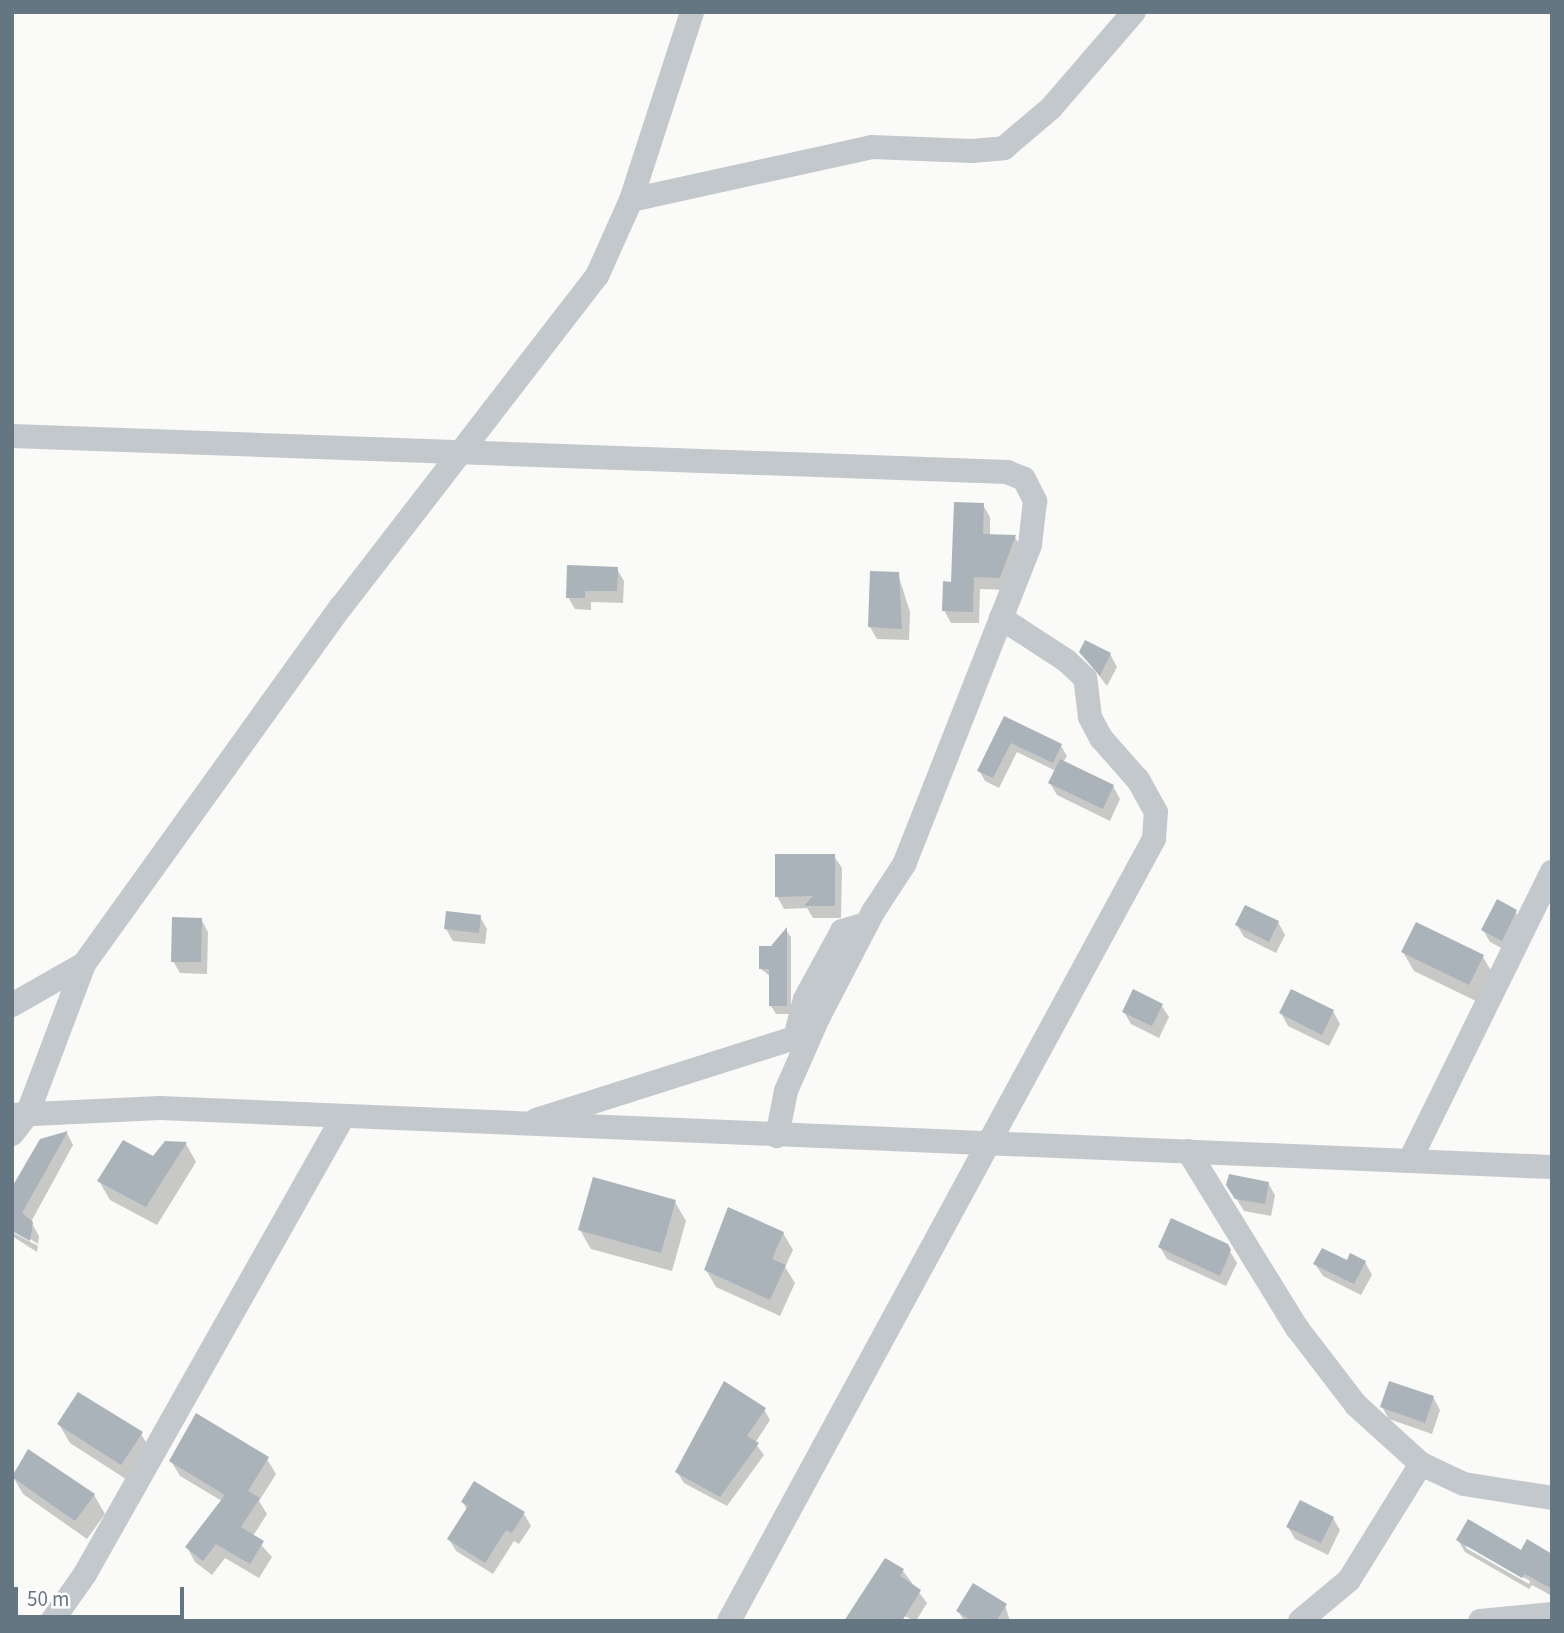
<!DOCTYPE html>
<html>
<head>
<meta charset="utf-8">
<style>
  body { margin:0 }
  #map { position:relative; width:1564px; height:1633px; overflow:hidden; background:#fafaf8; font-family:"Source Sans 3",sans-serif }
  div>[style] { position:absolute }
  .shadow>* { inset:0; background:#0003 }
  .building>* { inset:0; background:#aab3b9 }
  .minor>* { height:24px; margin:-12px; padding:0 12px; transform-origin:12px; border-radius:12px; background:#c3c8cc }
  span { translate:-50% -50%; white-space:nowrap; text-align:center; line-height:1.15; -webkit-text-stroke:7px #fff; paint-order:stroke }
  .frame { position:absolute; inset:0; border:14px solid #657683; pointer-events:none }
  .scale { position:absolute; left:14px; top:1587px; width:170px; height:32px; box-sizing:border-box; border:4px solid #657683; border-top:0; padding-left:9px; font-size:21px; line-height:24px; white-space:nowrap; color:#657683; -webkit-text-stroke:5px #fff; paint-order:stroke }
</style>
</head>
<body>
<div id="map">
  <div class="shadow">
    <div style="clip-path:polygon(983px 505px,990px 517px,990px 536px,1015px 537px,1022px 549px,1007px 590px,980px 589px,979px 623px,951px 623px,944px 610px)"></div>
    <div style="clip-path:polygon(617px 569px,624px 581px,623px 603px,591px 602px,591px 610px,575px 609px,568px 597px)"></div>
    <div style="clip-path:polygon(898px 574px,910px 612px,909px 640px,877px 639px,870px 627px)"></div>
    <div style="clip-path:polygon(1081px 652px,1110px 654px,1117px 667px,1107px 686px)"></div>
    <div style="clip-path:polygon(1004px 718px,1061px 746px,1067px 756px,1063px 762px,1113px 786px,1120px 799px,1110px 821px,1057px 795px,1050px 783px,1056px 771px,1017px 752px,999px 788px,985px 781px,979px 770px)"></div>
    <div style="clip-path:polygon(834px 856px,842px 868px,841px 918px,813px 918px,807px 908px,784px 909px,777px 896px)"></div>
    <div style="clip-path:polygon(1515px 911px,1523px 924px,1509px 952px,1490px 942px,1483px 930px)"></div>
    <div style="clip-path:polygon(480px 917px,487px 929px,485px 944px,453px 941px,446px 929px)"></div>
    <div style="clip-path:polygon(201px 919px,208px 932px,207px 974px,180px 973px,173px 961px)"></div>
    <div style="clip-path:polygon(1278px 922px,1285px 935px,1276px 953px,1244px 937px,1237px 925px)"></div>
    <div style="clip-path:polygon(786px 930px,791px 937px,791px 1014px,776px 1014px,771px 1006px,771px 977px,761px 969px)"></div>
    <div style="clip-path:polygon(1403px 952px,1483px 957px,1494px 976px,1480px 1003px,1414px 971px)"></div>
    <div style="clip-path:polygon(1161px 1005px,1169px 1017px,1159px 1038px,1131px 1024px,1124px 1012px)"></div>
    <div style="clip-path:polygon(1333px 1011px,1340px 1024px,1329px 1046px,1288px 1026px,1281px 1013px)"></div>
    <div style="clip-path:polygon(67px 1133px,73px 1145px,31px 1222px,39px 1236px,38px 1244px,12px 1227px,41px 1140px)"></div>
    <div style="clip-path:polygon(186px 1144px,196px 1162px,157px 1225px,110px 1200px,99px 1181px)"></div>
    <div style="clip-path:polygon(1268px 1183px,1275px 1195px,1271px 1216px,1244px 1211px,1228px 1185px)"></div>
    <div style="clip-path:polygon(675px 1202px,686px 1221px,672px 1271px,591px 1249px,580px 1230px)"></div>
    <div style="clip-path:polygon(12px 1232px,38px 1246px,37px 1252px,12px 1236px)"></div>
    <div style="clip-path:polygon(783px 1233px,793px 1250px,785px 1267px,795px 1283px,780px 1316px,716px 1287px,706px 1270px)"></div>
    <div style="clip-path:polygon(1226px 1245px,1237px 1263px,1226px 1286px,1167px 1259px,1160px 1247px)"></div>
    <div style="clip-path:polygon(1365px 1262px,1372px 1275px,1361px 1295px,1323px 1276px,1315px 1264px)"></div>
    <div style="clip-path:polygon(1433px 1397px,1440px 1410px,1432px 1434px,1389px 1419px,1382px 1407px)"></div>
    <div style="clip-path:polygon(764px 1409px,770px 1420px,755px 1443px,764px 1455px,727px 1506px,684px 1483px,677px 1472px)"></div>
    <div style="clip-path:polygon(59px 1424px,141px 1434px,152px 1452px,132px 1483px,70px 1443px)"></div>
    <div style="clip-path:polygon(29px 1451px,94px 1495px,105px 1514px,87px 1539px,23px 1494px,12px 1475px)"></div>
    <div style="clip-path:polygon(267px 1459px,276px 1474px,259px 1501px,267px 1514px,253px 1536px,272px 1557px,259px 1578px,225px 1558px,212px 1575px,195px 1562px,187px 1547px,222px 1501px,180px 1476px,171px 1461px)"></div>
    <div style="clip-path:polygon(463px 1502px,524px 1514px,531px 1526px,519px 1544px,514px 1541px,493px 1574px,456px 1551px,449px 1539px,467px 1510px)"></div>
    <div style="clip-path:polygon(1333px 1518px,1340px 1530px,1328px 1555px,1295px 1539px,1288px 1527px)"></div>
    <div style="clip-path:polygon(evenodd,1458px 1540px,1552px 1556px,1552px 1596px,1532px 1585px,1529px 1589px,1465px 1552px,1458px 1540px,1466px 1544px,1530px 1581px,1529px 1584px,1466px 1548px,1466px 1544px)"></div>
    <div style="clip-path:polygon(903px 1571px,927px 1603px,916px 1621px,904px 1616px,845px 1621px)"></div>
    <div style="clip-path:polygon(1005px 1605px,1010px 1621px,964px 1621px,958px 1611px)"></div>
  </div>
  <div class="building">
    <div style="clip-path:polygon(954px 502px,984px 503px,983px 534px,1016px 535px,1000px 578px,974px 577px,973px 612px,942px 611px,943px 581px,951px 582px)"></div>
    <div style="clip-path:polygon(567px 565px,618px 567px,617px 591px,585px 591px,585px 598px,566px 598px)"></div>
    <div style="clip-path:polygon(870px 571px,899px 572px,902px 629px,868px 627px)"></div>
    <div style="clip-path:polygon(1085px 640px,1111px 653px,1100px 676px,1079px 652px)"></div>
    <div style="clip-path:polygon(1004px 716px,1062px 744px,1053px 763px,1011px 743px,993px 778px,977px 771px)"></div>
    <div style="clip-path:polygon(1060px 759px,1114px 785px,1103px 809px,1048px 783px)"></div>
    <div style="clip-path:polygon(775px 854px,835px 854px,835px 906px,804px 906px,813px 896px,775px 897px)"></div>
    <div style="clip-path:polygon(1497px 899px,1517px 910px,1502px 941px,1481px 930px)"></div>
    <div style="clip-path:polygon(1245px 905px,1279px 921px,1269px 942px,1235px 925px)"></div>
    <div style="clip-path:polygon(446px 911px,481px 915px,479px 933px,444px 929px)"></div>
    <div style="clip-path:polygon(172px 917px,202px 918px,201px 962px,171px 962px)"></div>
    <div style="clip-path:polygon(1416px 922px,1484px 955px,1469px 985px,1401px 952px)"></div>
    <div style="clip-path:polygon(787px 927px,787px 1006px,769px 1006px,769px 969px,759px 969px,759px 946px,771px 946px)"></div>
    <div style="clip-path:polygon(1133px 989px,1163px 1004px,1152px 1026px,1122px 1012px)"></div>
    <div style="clip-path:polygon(1291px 989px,1334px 1010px,1322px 1035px,1279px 1013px)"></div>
    <div style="clip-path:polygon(68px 1131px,22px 1213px,33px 1222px,30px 1241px,12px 1231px,12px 1187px,40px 1139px)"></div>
    <div style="clip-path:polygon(123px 1140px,153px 1156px,165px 1141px,187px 1142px,146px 1207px,97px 1181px)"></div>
    <div style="clip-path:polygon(1229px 1174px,1269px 1182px,1265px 1204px,1235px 1199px,1226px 1185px)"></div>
    <div style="clip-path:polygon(593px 1177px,676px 1200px,661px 1253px,578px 1230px)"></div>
    <div style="clip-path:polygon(728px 1207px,784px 1232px,772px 1259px,786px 1265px,770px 1300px,704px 1270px)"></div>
    <div style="clip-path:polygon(1171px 1218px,1228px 1244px,1231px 1250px,1220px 1276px,1158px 1247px)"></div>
    <div style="clip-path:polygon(1322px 1248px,1347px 1260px,1350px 1253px,1366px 1261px,1354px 1284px,1313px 1264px)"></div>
    <div style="clip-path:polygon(724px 1381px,766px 1408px,747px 1436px,759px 1443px,720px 1497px,675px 1472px)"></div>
    <div style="clip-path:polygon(1389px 1381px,1434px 1396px,1425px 1423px,1380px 1407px)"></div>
    <div style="clip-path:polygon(78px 1392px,143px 1432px,121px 1465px,57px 1424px)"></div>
    <div style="clip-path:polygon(196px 1413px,269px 1457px,248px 1491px,260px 1498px,241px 1527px,264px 1541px,250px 1564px,216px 1544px,203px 1561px,185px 1547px,225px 1495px,169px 1461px)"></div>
    <div style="clip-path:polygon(28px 1449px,95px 1494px,75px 1521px,12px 1477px)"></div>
    <div style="clip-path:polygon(474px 1481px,525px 1512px,512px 1533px,506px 1530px,485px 1563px,447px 1539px,468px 1506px,461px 1502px)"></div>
    <div style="clip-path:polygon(1300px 1500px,1334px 1517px,1321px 1543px,1286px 1527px)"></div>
    <div style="clip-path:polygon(1468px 1519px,1521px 1550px,1527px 1539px,1552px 1554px,1552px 1589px,1525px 1574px,1522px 1578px,1456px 1540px)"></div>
    <div style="clip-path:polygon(885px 1558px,904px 1569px,900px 1576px,921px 1590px,902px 1621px,844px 1621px)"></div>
    <div style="clip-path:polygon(973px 1583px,1007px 1604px,996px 1621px,972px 1621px,956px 1611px)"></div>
  </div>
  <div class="minor">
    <div style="left:631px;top:200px;width:247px;rotate:-12.4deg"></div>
    <div style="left:872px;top:147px;width:100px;rotate:2.3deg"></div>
    <div style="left:972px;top:151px;width:32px;rotate:-5deg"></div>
    <div style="left:1004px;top:148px;width:62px;rotate:-40.4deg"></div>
    <div style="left:1051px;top:108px;width:127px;rotate:-49.2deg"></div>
    <div style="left:12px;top:436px;width:996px;rotate:2.07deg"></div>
    <div style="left:1007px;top:472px;width:18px;rotate:22deg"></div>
    <div style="left:1024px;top:479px;width:25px;rotate:63deg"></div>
    <div style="left:1035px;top:501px;width:44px;rotate:96.5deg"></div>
    <div style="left:1030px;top:545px;width:342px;rotate:111.5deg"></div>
    <div style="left:905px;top:863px;width:59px;rotate:123.1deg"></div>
    <div style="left:873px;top:912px;width:119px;rotate:117.4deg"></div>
    <div style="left:818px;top:1018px;width:80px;rotate:113.7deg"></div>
    <div style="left:786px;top:1091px;width:46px;rotate:101.3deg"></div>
    <div style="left:12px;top:1005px;width:83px;rotate:-29.7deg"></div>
    <div style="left:84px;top:964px;width:440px;rotate:-54.3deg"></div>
    <div style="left:341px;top:607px;width:418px;rotate:-52.3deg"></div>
    <div style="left:597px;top:276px;width:83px;rotate:-65.9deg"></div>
    <div style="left:631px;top:200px;width:198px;rotate:-72deg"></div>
    <div style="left:12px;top:1115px;width:148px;rotate:-2.7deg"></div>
    <div style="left:160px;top:1108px;width:1393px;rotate:2.43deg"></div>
    <div style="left:536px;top:1120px;width:272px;rotate:-17.6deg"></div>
    <div style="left:795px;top:1038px;width:40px;rotate:-75.6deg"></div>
    <div style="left:805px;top:999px;width:77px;rotate:-61.4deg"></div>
    <div style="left:842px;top:931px;width:26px;rotate:-16deg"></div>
    <div style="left:12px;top:1134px;width:24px;rotate:-52deg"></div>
    <div style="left:27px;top:1115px;width:161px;rotate:-69.3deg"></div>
    <div style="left:1188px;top:1151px;width:208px;rotate:58.4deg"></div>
    <div style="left:1297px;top:1328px;width:97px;rotate:52.5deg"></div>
    <div style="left:1356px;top:1405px;width:88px;rotate:42.2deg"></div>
    <div style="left:1421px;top:1464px;width:47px;rotate:24.9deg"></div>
    <div style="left:1464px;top:1484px;width:89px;rotate:9deg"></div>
    <div style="left:1410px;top:1160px;width:321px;rotate:-63.8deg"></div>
    <div style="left:52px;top:1621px;width:57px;rotate:-54.9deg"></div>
    <div style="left:85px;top:1574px;width:525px;rotate:-60.55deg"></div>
    <div style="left:729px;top:1621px;width:890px;rotate:-61.48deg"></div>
    <div style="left:1154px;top:839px;width:27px;rotate:-86deg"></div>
    <div style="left:1156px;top:812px;width:37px;rotate:-119deg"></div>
    <div style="left:1138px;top:780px;width:56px;rotate:-131.4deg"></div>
    <div style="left:1101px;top:738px;width:24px;rotate:-118deg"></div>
    <div style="left:1090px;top:717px;width:39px;rotate:-97deg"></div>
    <div style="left:1085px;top:678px;width:25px;rotate:-137deg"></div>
    <div style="left:1067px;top:661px;width:79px;rotate:-146.9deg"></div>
    <div style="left:1300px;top:1621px;width:64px;rotate:-39.9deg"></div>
    <div style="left:1349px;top:1580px;width:137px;rotate:-58.2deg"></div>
    <div style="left:1480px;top:1621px;width:72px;rotate:-5.6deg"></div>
  </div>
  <div class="frame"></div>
  <div class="scale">50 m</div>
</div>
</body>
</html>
